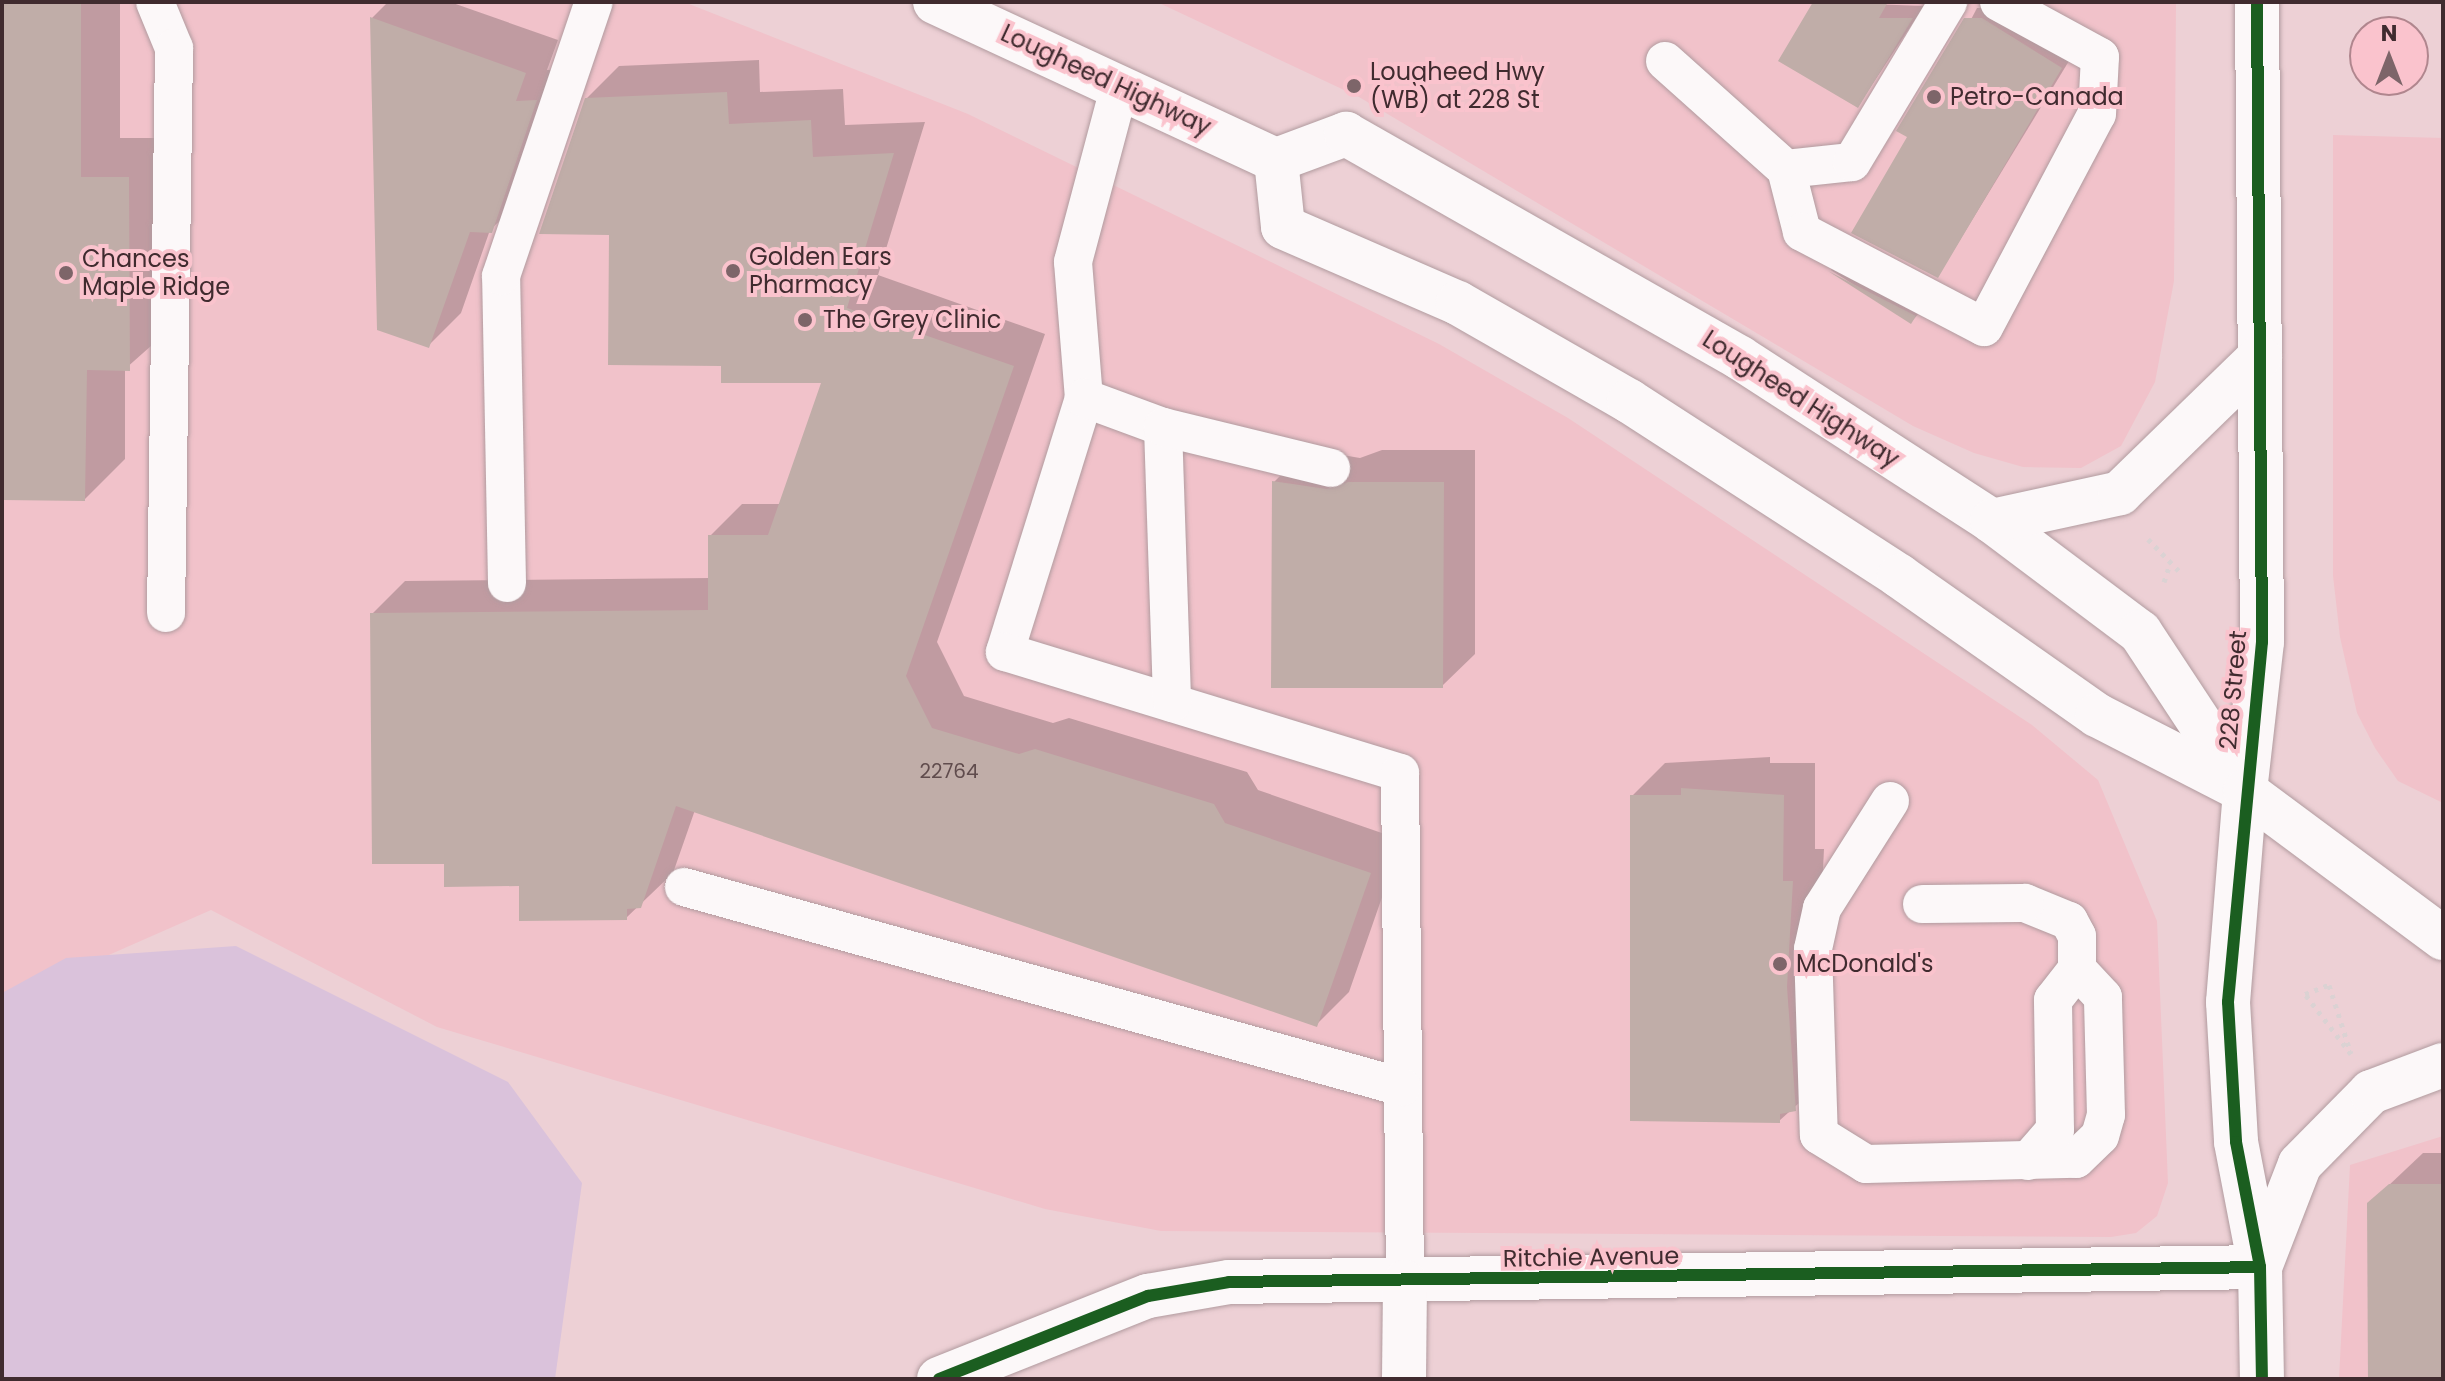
<!DOCTYPE html>
<html>
<head>
<meta charset="utf-8">
<style>
  body { margin:0 }
  #map { position:relative; width:2445px; height:1381px; overflow:hidden; background:#edd0d5; font-family:Poppins,sans-serif }
  div>[style] { position:absolute }
  .built>* { inset:0; background:#f1c2ca }
  .green>* { inset:0; background:#dac2db }
  .shadow>* { inset:0; background:#0003 }
  .building>* { inset:0; background:#c0ada8 }
  .path>* { height:5px; margin-top:-2.5px; transform-origin:0; background:repeating-linear-gradient(90deg,#dbd2d3 0 4px,transparent 0 10px) }
  .roads { filter:drop-shadow(0 0 2px #b19b9f) drop-shadow(0 0 2px #b19b9f) }
  .lane>* { height:38px; margin:-19px; padding:0 19px; transform-origin:19px; border-radius:19px; background:#fcf8f9 }
  .street>* { height:44px; margin:-22px; padding:0 22px; transform-origin:22px; border-radius:22px; background:#fcf8f9 }
  .secondary>* { height:44px; margin:-22px; padding:0 22px; transform-origin:22px; border-radius:22px; background:#fcf8f9 }
  .primary>* { height:44px; margin:-22px; padding:0 22px; transform-origin:22px; border-radius:22px; background:#fcf8f9 }
  .cycleway>* { height:12px; margin:-6px; padding:0 6px; transform-origin:6px; border-radius:6px; background:#1b5e20 }
  .dots>* { width:22px; height:22px; translate:-50% -50%; box-sizing:border-box; border:4px solid #fac3cd; border-radius:50% }
  span { translate:-50% -50%; white-space:nowrap; text-align:center; line-height:1.15; -webkit-text-stroke:8px #fac3cd; paint-order:stroke }
  .number-label { font-size:20px; color:#604c4d }
  .number-label span { -webkit-text-stroke-width:0 }
  .poi-label { font-size:24px; color:#402b2f }
  .left { translate:0 -50%; text-align:left }
  .street-label { font-size:24px; color:#402b2f }
  .frame { position:absolute; inset:0; border:4px solid #402b2f; pointer-events:none }
  .north { position:absolute; left:2349px; top:16px; width:80px; height:80px; box-sizing:border-box; background:#fac3cd; border:2px solid #b0868e; border-radius:50%; rotate:0deg; font-size:22px; font-weight:700; line-height:32px; text-align:center; color:#402b2f }
  .north::after { content:''; display:block; margin:auto; width:28px; height:36px; background:#7d6569; clip-path:polygon(50% 0,100% 100%,50% 72%,0 100%) }
</style>
</head>
<body>
<div id="map">
  <div class="built">
    <div style="clip-path:polygon(2px 2px,684px 2px,968px 114px,1439px 344px,1568px 418px,2032px 725px,2098px 780px,2157px 921px,2168px 1183px,2157px 1216px,2136px 1233px,2111px 1237px,1161px 1231px,1045px 1209px,437px 1027px,211px 910px,2px 1002px)"></div>
    <div style="clip-path:polygon(1157px 2px,2176px 2px,2174px 281px,2155px 382px,2121px 446px,2081px 468px,2023px 467px,1974px 453px,1913px 426px,1359px 97px)"></div>
    <div style="clip-path:polygon(2333px 135px,2443px 138px,2443px 803px,2398px 781px,2375px 748px,2357px 713px,2340px 637px,2333px 576px)"></div>
    <div style="clip-path:polygon(2443px 1136px,2443px 1379px,2339px 1379px,2350px 1165px)"></div>
  </div>
  <div class="green">
    <div style="clip-path:polygon(236px 946px,508px 1082px,582px 1183px,555px 1379px,2px 1379px,2px 993px,66px 958px)"></div>
  </div>
  <div class="shadow">
    <div style="clip-path:polygon(2px 2px,120px 2px,120px 138px,168px 138px,169px 330px,125px 369px,125px 459px,85px 499px,2px 498px)"></div>
    <div style="clip-path:polygon(388px 2px,450px 2px,558px 40px,547px 70px,568px 69px,524px 198px,490px 230px,461px 313px,428px 346px,372px 18px)"></div>
    <div style="clip-path:polygon(1815px 2px,1924px 6px,1858px 106px)"></div>
    <div style="clip-path:polygon(1977px 8px,1994px 8px,2072px 56px,1938px 276px,1910px 136px)"></div>
    <div style="clip-path:polygon(759px 60px,760px 92px,843px 89px,845px 125px,925px 122px,878px 275px,1045px 334px,937px 642px,964px 696px,1053px 723px,1069px 718px,1247px 772px,1258px 790px,1402px 840px,1349px 992px,1317px 1024px,695px 810px,673px 873px,626px 918px,446px 862px,372px 614px,405px 581px,710px 578px,710px 536px,742px 504px,781px 504px,823px 381px,723px 364px,611px 233px,586px 99px,619px 66px)"></div>
    <div style="clip-path:polygon(1841px 260px,1922px 310px,1911px 322px,1831px 270px)"></div>
    <div style="clip-path:polygon(1307px 449px,1360px 458px,1382px 450px,1475px 450px,1475px 654px,1442px 686px,1274px 482px)"></div>
    <div style="clip-path:polygon(1770px 757px,1770px 763px,1815px 763px,1815px 849px,1824px 849px,1819px 954px,1828px 1077px,1779px 1121px,1632px 796px,1665px 763px)"></div>
    <div style="clip-path:polygon(2423px 1153px,2443px 1153px,2443px 1379px,2370px 1379px,2369px 1204px)"></div>
  </div>
  <div class="building">
    <div style="clip-path:polygon(2px 2px,81px 2px,81px 177px,129px 177px,130px 371px,87px 370px,85px 501px,2px 500px)"></div>
    <div style="clip-path:polygon(1813px 2px,1888px 2px,1879px 18px,1913px 18px,1858px 108px,1778px 61px)"></div>
    <div style="clip-path:polygon(370px 17px,526px 73px,516px 101px,537px 100px,492px 233px,470px 232px,429px 348px,377px 330px)"></div>
    <div style="clip-path:polygon(1964px 18px,1982px 18px,2062px 68px,1938px 278px,1851px 233px,1907px 137px,1896px 131px)"></div>
    <div style="clip-path:polygon(727px 92px,729px 124px,811px 120px,813px 157px,894px 153px,847px 308px,1014px 366px,906px 676px,932px 728px,1019px 754px,1035px 749px,1214px 804px,1225px 823px,1371px 873px,1317px 1027px,676px 806px,641px 908px,627px 909px,627px 920px,519px 921px,519px 886px,444px 887px,444px 864px,372px 864px,370px 613px,708px 610px,708px 535px,768px 535px,821px 383px,721px 383px,721px 366px,608px 365px,609px 235px,539px 234px,585px 98px)"></div>
    <div style="clip-path:polygon(1828px 271px,1916px 316px,1911px 324px)"></div>
    <div style="clip-path:polygon(1272px 481px,1327px 489px,1348px 482px,1444px 482px,1443px 688px,1271px 688px)"></div>
    <div style="clip-path:polygon(1681px 788px,1784px 795px,1783px 881px,1793px 881px,1787px 987px,1796px 1111px,1780px 1114px,1780px 1123px,1630px 1121px,1630px 795px,1681px 795px)"></div>
    <div style="clip-path:polygon(2389px 1184px,2443px 1184px,2443px 1379px,2368px 1379px,2367px 1203px)"></div>
  </div>
  <div class="path">
    <div style="left:2148px;top:539px;width:47px;rotate:45.9deg"></div>
    <div style="left:2164px;top:582px;width:19px;rotate:-72deg"></div>
    <div style="left:2329px;top:985px;width:72px;rotate:72.3deg"></div>
    <div style="left:2351px;top:1054px;width:76px;rotate:-127.5deg"></div>
    <div style="left:2305px;top:994px;width:26px;rotate:-21deg"></div>
  </div>
  <div class="roads">
    <div class="lane">
      <div style="left:155px;top:2px;width:50px;rotate:67.6deg"></div>
      <div style="left:174px;top:48px;width:565px;rotate:90.81deg"></div>
      <div style="left:1665px;top:61px;width:162px;rotate:41.8deg"></div>
      <div style="left:1786px;top:169px;width:65px;rotate:75.7deg"></div>
      <div style="left:1802px;top:232px;width:205px;rotate:27.6deg"></div>
      <div style="left:1984px;top:327px;width:241px;rotate:-62.1deg"></div>
      <div style="left:2097px;top:114px;width:57px;rotate:-87deg"></div>
      <div style="left:2100px;top:57px;width:115px;rotate:-151.4deg"></div>
      <div style="left:1120px;top:85px;width:183px;rotate:104.9deg"></div>
      <div style="left:1073px;top:262px;width:136px;rotate:85.4deg"></div>
      <div style="left:1084px;top:398px;width:266px;rotate:107.3deg"></div>
      <div style="left:1005px;top:652px;width:413px;rotate:17deg"></div>
      <div style="left:1400px;top:773px;width:509px;rotate:89.44deg"></div>
      <div style="left:1786px;top:169px;width:66px;rotate:-6.1deg"></div>
      <div style="left:1852px;top:162px;width:187px;rotate:-59deg"></div>
      <div style="left:1084px;top:398px;width:84px;rotate:20.2deg"></div>
      <div style="left:1163px;top:427px;width:276px;rotate:88.1deg"></div>
      <div style="left:1163px;top:427px;width:173px;rotate:13.7deg"></div>
      <div style="left:507px;top:583px;width:307px;rotate:-91.1deg"></div>
      <div style="left:501px;top:276px;width:289px;rotate:-71.3deg"></div>
      <div style="left:1890px;top:801px;width:127px;rotate:122.4deg"></div>
      <div style="left:1822px;top:908px;width:42px;rotate:102.4deg"></div>
      <div style="left:1813px;top:949px;width:186px;rotate:88.2deg"></div>
      <div style="left:1819px;top:1135px;width:55px;rotate:31.7deg"></div>
      <div style="left:1866px;top:1164px;width:210px;rotate:-1.4deg"></div>
      <div style="left:2076px;top:1159px;width:33px;rotate:-44deg"></div>
      <div style="left:2100px;top:1136px;width:22px;rotate:-74deg"></div>
      <div style="left:2106px;top:1115px;width:118px;rotate:-91.5deg"></div>
      <div style="left:2103px;top:997px;width:38px;rotate:-133deg"></div>
      <div style="left:2077px;top:969px;width:33px;rotate:-90deg"></div>
      <div style="left:2077px;top:936px;width:17px;rotate:-118deg"></div>
      <div style="left:2069px;top:921px;width:48px;rotate:-157.8deg"></div>
      <div style="left:2025px;top:903px;width:103px;rotate:179.4deg"></div>
      <div style="left:684px;top:887px;width:745px;rotate:15.57deg"></div>
      <div style="left:2028px;top:1161px;width:41px;rotate:-48.9deg"></div>
      <div style="left:2055px;top:1130px;width:130px;rotate:-90.9deg"></div>
      <div style="left:2053px;top:1000px;width:39px;rotate:-52deg"></div>
    </div>
    <div class="street">
      <div style="left:2245px;top:791px;width:212px;rotate:94.6deg"></div>
      <div style="left:2228px;top:1002px;width:140px;rotate:86.7deg"></div>
      <div style="left:2236px;top:1142px;width:127px;rotate:79.1deg"></div>
      <div style="left:2260px;top:1267px;width:112px;rotate:89deg"></div>
      <div style="left:939px;top:1379px;width:225px;rotate:-21.7deg"></div>
      <div style="left:1148px;top:1296px;width:82px;rotate:-9.8deg"></div>
      <div style="left:1229px;top:1282px;width:1031px;rotate:-0.83deg"></div>
      <div style="left:1404px;top:1379px;width:97px;rotate:-89.4deg"></div>
    </div>
    <div class="secondary">
      <div style="left:2245px;top:791px;width:150px;rotate:-83.5deg"></div>
      <div style="left:2262px;top:642px;width:640px;rotate:-90.45deg"></div>
    </div>
    <div class="primary">
      <div style="left:935px;top:2px;width:376px;rotate:24.9deg"></div>
      <div style="left:1276px;top:160px;width:75px;rotate:-20.4deg"></div>
      <div style="left:1346px;top:134px;width:453px;rotate:29.6deg"></div>
      <div style="left:1740px;top:358px;width:300px;rotate:32.9deg"></div>
      <div style="left:1992px;top:521px;width:185px;rotate:36.9deg"></div>
      <div style="left:2140px;top:632px;width:191px;rotate:56.6deg"></div>
      <div style="left:1276px;top:160px;width:67px;rotate:84deg"></div>
      <div style="left:1283px;top:227px;width:191px;rotate:23.5deg"></div>
      <div style="left:1458px;top:303px;width:197px;rotate:29.8deg"></div>
      <div style="left:1629px;top:401px;width:322px;rotate:32.9deg"></div>
      <div style="left:1899px;top:576px;width:242px;rotate:35.1deg"></div>
      <div style="left:2097px;top:715px;width:166px;rotate:27.2deg"></div>
      <div style="left:2245px;top:791px;width:247px;rotate:36.6deg"></div>
      <div style="left:1992px;top:521px;width:131px;rotate:-12.3deg"></div>
      <div style="left:2120px;top:493px;width:195px;rotate:-44.2deg"></div>
      <div style="left:2260px;top:1267px;width:110px;rotate:-68.8deg"></div>
      <div style="left:2300px;top:1164px;width:101px;rotate:-45.4deg"></div>
      <div style="left:2371px;top:1092px;width:77px;rotate:-20.6deg"></div>
    </div>
  </div>
  <div class="cycleway">
    <div style="left:2257px;top:2px;width:640px;rotate:89.55deg"></div>
    <div style="left:2262px;top:642px;width:362px;rotate:95.4deg"></div>
    <div style="left:2228px;top:1002px;width:140px;rotate:86.7deg"></div>
    <div style="left:2236px;top:1142px;width:127px;rotate:79.1deg"></div>
    <div style="left:2260px;top:1267px;width:112px;rotate:89deg"></div>
    <div style="left:939px;top:1379px;width:225px;rotate:-21.7deg"></div>
    <div style="left:1148px;top:1296px;width:82px;rotate:-9.8deg"></div>
    <div style="left:1229px;top:1282px;width:1031px;rotate:-0.83deg"></div>
  </div>
  <div class="dots">
    <div style="left:1354px;top:86px;background:#7d6569"></div>
    <div style="left:1934px;top:97px;background:#7d6569"></div>
    <div style="left:733px;top:271px;background:#7d6569"></div>
    <div style="left:66px;top:273px;background:#7d6569"></div>
    <div style="left:805px;top:320px;background:#7d6569"></div>
    <div style="left:1780px;top:964px;background:#7d6569"></div>
  </div>
  <div class="number-label">
    <span style="left:949px;top:771px">22764</span>
  </div>
  <div class="poi-label">
    <span class="left" style="left:1370px;top:86px">Lougheed Hwy<br>(WB) at 228 St</span>
    <span class="left" style="left:1950px;top:97px">Petro-Canada</span>
    <span class="left" style="left:749px;top:271px">Golden Ears<br>Pharmacy</span>
    <span class="left" style="left:82px;top:273px">Chances<br>Maple Ridge</span>
    <span class="left" style="left:823px;top:320px">The Grey Clinic</span>
    <span class="left" style="left:1796px;top:964px">McDonald's</span>
  </div>
  <div class="street-label">
    <span style="left:1106px;top:80px;rotate:25deg">Lougheed Highway</span>
    <span style="left:1801px;top:399px;rotate:33deg">Lougheed Highway</span>
    <span style="left:2233px;top:690px;rotate:-85deg">228 Street</span>
    <span style="left:1591px;top:1257px;rotate:-1deg">Ritchie Avenue</span>
  </div>
  <div class="frame"></div>
  <div class="north">N</div>
</div>
</body>
</html>
